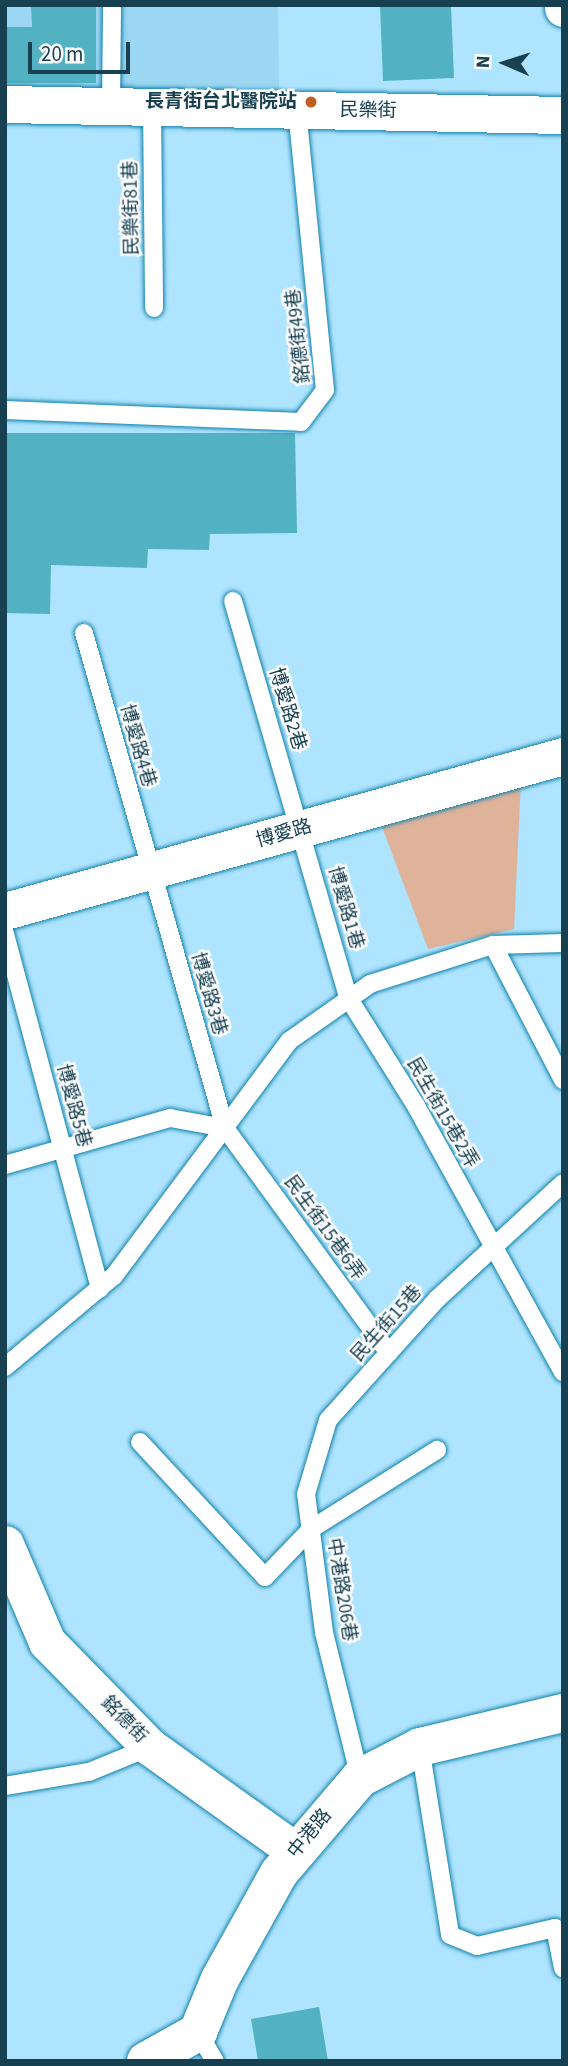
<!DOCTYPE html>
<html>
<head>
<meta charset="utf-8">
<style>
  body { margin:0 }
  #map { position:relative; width:568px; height:2066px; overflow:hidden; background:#afe4fe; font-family:"Source Sans 3","Noto Sans TC",sans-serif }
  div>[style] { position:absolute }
  .built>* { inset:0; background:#9bd6f2 }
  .green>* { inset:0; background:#dfb29a }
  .building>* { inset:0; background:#53b2c1 }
  .roads { filter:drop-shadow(0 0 2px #0f82aa) drop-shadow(0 0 2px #0f82aa) }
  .lane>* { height:18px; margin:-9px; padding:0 9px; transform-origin:9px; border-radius:9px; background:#fff }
  .street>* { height:37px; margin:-18.5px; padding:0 18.5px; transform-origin:18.5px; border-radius:18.5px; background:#fff }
  .secondary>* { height:38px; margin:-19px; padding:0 19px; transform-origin:19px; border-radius:19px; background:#fff }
  .dots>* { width:19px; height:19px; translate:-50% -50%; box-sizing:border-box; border:4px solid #fcfcfc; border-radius:50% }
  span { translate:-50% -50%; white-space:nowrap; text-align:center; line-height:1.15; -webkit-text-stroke:5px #fcfcfc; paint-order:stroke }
  .poi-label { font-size:19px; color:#174051; font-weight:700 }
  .right { translate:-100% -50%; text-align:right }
  .street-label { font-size:19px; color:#174051 }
  .frame { position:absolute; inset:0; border:7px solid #174051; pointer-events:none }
  .north { position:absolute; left:470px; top:28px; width:70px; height:70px; -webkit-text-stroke:5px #fcfcfc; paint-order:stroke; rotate:273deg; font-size:19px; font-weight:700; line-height:28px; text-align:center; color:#174051 }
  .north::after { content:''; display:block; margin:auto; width:24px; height:32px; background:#174051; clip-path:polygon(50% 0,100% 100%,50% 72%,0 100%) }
  .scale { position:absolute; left:28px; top:42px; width:102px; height:32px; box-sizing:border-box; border:4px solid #174051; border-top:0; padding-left:9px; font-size:21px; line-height:24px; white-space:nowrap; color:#174051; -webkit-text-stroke:5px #fcfcfc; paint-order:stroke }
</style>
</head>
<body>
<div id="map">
  <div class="built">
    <div style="clip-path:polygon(5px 5px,278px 5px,279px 91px,5px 87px)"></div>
  </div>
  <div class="green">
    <div style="clip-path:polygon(521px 780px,514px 929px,428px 949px,379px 819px)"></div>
  </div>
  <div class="building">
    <div style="clip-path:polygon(31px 5px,96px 5px,96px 83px,5px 83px,5px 27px,32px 27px)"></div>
    <div style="clip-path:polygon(380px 5px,451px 5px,454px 78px,383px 81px)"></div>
    <div style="clip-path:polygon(5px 433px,295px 433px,297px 533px,210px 534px,209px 550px,148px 549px,147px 568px,51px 565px,50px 614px,5px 613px)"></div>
    <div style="clip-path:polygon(319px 2007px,328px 2061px,258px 2061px,251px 2019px)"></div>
  </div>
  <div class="roads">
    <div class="lane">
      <div style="left:111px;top:106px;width:101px;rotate:-89.4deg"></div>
      <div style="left:152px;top:107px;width:201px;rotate:89.4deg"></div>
      <div style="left:5px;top:410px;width:296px;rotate:2.3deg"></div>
      <div style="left:301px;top:422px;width:40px;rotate:-53deg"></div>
      <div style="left:325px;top:390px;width:281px;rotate:-95.7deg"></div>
      <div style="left:233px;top:601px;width:415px;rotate:73.8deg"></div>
      <div style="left:349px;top:999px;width:126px;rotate:57.9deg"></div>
      <div style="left:416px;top:1106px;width:304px;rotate:61.1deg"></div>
      <div style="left:84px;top:633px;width:515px;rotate:74.1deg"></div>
      <div style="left:225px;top:1128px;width:278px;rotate:53.9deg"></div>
      <div style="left:5px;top:934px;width:367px;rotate:75deg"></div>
      <div style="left:493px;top:945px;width:152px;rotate:62.6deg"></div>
      <div style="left:5px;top:1165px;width:172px;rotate:-15.9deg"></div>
      <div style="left:170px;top:1118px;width:56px;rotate:10.3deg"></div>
      <div style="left:5px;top:1367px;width:142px;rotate:-39.9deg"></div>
      <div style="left:114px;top:1276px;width:293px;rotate:-53.3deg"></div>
      <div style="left:289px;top:1041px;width:99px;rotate:-35.1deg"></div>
      <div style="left:370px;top:984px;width:129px;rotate:-17.6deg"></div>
      <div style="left:493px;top:945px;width:70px;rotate:-1.6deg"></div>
      <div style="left:140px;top:1442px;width:184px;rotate:47.2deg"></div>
      <div style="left:265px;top:1577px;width:66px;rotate:-46.2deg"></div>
      <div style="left:311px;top:1529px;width:149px;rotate:-32.1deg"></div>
      <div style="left:420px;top:1747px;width:190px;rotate:80.9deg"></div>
      <div style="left:450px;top:1935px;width:29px;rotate:22deg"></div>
      <div style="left:477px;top:1946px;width:80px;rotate:-13deg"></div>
      <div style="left:555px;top:1928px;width:41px;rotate:78.7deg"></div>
      <div style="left:360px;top:1778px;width:150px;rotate:-103.9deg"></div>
      <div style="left:324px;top:1632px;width:139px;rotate:-97.4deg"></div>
      <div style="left:306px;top:1494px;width:77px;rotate:-73.4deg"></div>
      <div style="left:328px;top:1420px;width:163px;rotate:-48deg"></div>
      <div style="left:437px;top:1299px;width:171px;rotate:-42.6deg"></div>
      <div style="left:5px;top:1786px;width:85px;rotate:-9.5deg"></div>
      <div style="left:89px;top:1772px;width:66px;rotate:-22.3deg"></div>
      <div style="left:198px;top:2032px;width:34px;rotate:60deg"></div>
    </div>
    <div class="street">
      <div style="left:563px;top:5px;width:3px;rotate:90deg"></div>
      <div style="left:5px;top:104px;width:558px;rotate:1.13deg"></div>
      <div style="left:5px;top:911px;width:579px;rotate:-15.52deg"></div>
      <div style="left:5px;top:1544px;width:107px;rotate:66.8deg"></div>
      <div style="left:47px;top:1642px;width:147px;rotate:45.6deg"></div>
      <div style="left:150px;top:1747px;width:178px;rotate:35.6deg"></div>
    </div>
    <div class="secondary">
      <div style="left:146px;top:2061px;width:60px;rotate:-29.1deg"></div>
      <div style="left:198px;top:2032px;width:57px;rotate:-67.5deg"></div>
      <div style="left:220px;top:1979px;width:121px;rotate:-60.9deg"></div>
      <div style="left:279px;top:1873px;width:125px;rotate:-49.5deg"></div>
      <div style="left:360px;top:1778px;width:68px;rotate:-27.3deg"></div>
      <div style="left:420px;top:1747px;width:147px;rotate:-13.4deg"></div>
    </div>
  </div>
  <div class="dots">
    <div style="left:311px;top:102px;background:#c15f20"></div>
  </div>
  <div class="poi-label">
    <span class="right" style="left:297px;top:102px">長青街台北醫院站</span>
  </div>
  <div class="street-label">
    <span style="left:368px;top:111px;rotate:1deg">民樂街</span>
    <span style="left:132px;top:208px;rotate:-91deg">民樂街81巷</span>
    <span style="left:299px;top:336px;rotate:-96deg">銘德街49巷</span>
    <span style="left:287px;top:709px;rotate:73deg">博愛路2巷</span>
    <span style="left:137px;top:746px;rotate:74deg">博愛路4巷</span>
    <span style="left:284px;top:834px;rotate:-16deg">博愛路</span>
    <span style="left:345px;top:908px;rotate:74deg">博愛路1巷</span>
    <span style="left:208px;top:994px;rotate:74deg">博愛路3巷</span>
    <span style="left:73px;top:1106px;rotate:75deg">博愛路5巷</span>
    <span style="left:442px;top:1113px;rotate:60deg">民生街15巷2弄</span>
    <span style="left:324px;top:1228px;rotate:54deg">民生街15巷6弄</span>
    <span style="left:387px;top:1324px;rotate:-48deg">民生街15巷</span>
    <span style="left:341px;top:1590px;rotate:81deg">中港路206巷</span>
    <span style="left:124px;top:1720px;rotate:46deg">銘德街</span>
    <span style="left:310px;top:1834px;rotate:-51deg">中港路</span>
  </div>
  <div class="frame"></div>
  <div class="north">N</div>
  <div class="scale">20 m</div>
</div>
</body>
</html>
